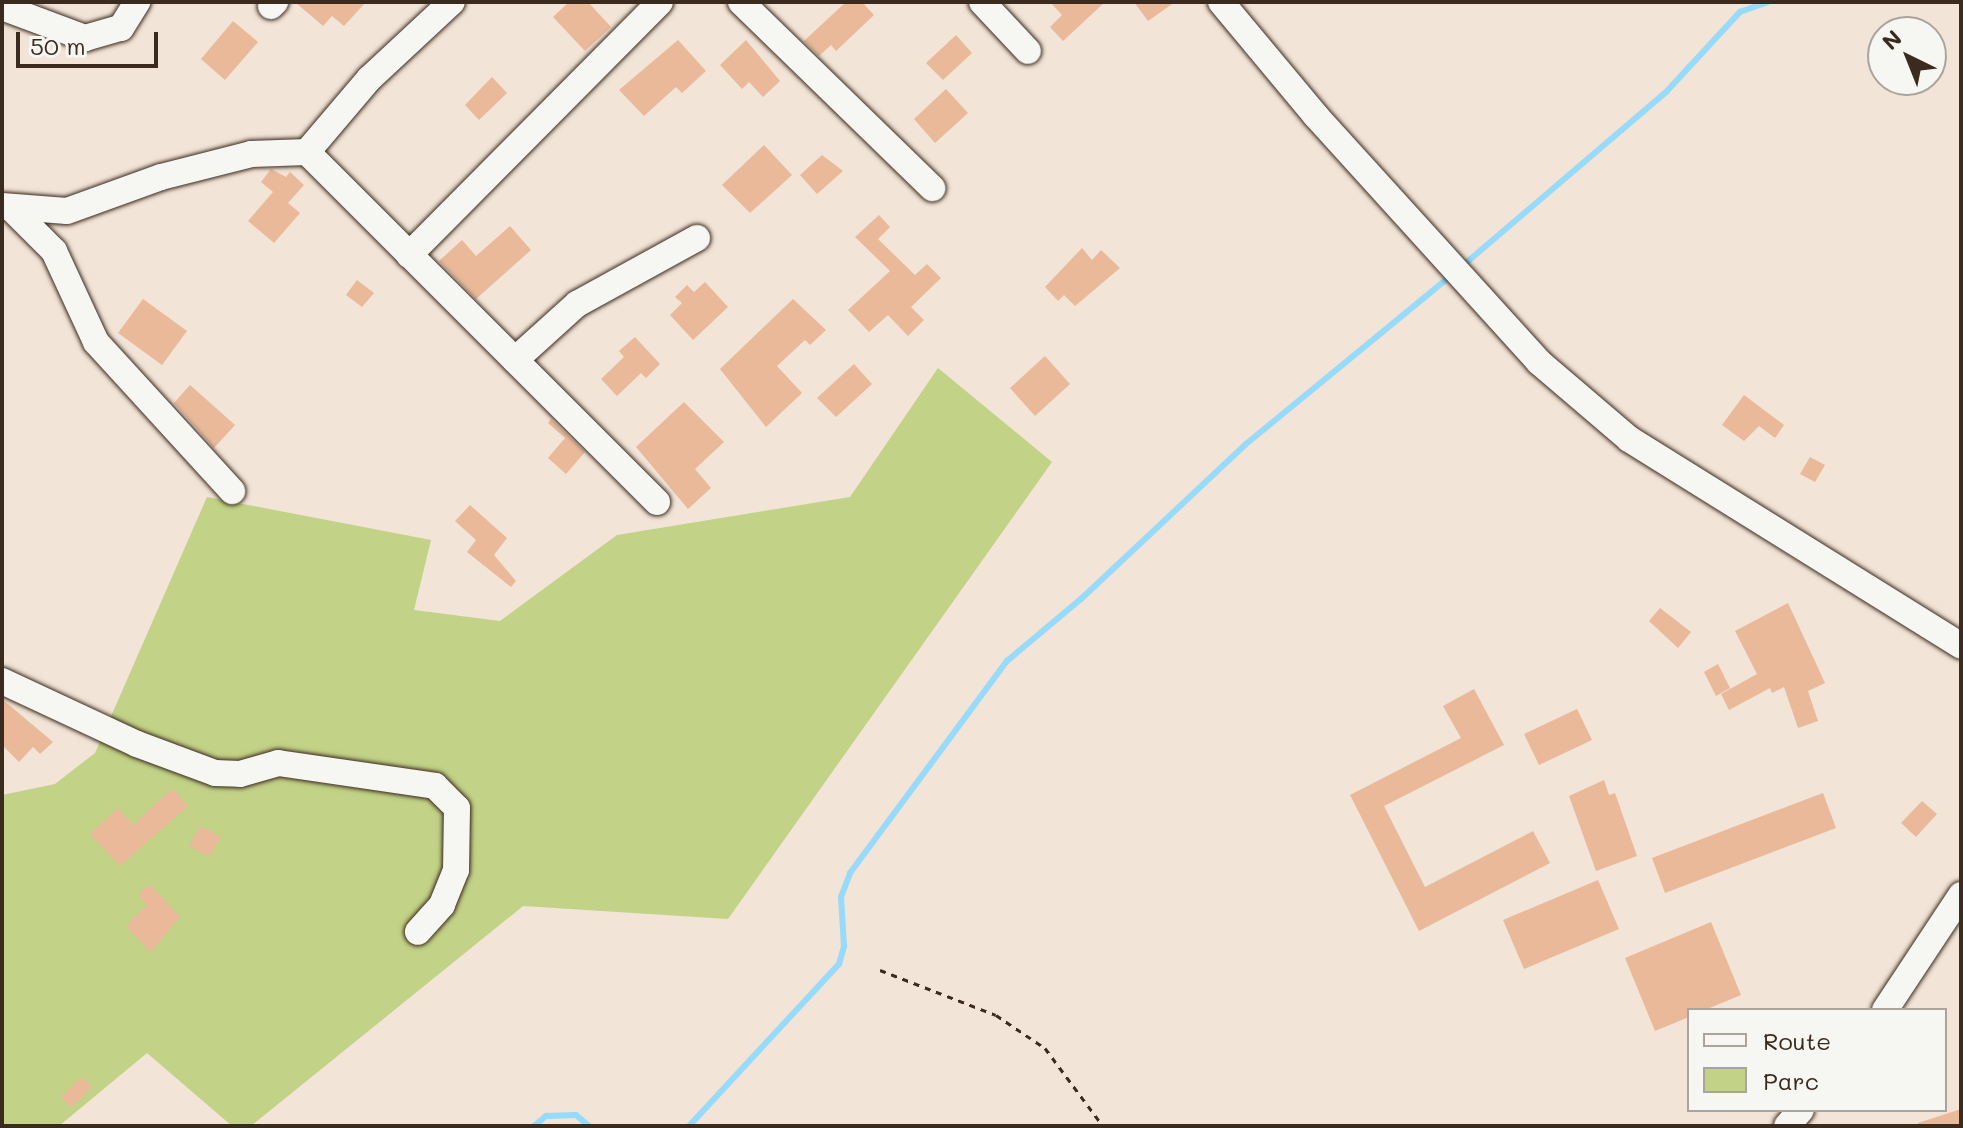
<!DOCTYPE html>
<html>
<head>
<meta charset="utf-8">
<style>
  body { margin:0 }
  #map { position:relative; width:1963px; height:1128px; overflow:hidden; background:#f2e4d7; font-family:Mali,sans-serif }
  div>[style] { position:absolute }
  .green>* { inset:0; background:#c2d286 }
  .stream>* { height:6px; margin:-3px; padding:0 3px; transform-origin:3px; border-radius:3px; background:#97daf9 }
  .building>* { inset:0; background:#e9b999 }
  .path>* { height:3px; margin-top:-1.5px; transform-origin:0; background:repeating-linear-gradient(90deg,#3b2a1e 0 6px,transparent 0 12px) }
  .roads { filter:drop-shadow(0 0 2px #3b2a1e) drop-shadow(0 0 2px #3b2a1e) }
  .minor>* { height:26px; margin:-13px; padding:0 13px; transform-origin:13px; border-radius:13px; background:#f6f6f2 }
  span { translate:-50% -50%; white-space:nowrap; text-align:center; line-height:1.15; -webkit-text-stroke:8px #f6f6f2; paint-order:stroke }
  .frame { position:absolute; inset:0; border:4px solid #3b2a1e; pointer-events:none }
  .legend { position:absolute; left:1687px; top:1008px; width:260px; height:104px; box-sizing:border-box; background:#f6f6f2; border:2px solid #aba49d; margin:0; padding:10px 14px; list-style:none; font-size:24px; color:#3b2a1e }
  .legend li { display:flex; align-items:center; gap:16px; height:40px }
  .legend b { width:40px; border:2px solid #aba49d }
  .north { position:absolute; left:1867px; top:16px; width:80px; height:80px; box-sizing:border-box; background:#f6f6f2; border:2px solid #aba49d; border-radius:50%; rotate:317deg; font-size:22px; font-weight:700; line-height:32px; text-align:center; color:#3b2a1e }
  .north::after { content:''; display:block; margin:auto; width:28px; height:36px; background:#3b2a1e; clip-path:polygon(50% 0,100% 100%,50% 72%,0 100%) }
  .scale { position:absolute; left:16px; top:32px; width:142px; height:36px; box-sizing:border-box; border:4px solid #3b2a1e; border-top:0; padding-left:10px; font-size:24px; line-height:28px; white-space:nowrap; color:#3b2a1e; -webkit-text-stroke:6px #f6f6f2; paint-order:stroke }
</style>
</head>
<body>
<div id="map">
  <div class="green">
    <div style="clip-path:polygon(938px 368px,1052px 462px,728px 919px,523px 906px,251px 1126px,232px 1126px,147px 1053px,59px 1126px,2px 1126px,2px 795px,55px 784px,95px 753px,207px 497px,431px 540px,414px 610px,500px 621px,617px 535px,850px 497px)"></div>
  </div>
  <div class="stream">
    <div style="left:1460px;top:268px;width:272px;rotate:-40.5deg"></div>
    <div style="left:1667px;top:91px;width:108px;rotate:-47.3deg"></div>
    <div style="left:1740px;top:12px;width:29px;rotate:-20deg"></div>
    <div style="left:534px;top:1126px;width:16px;rotate:-40deg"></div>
    <div style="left:546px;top:1116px;width:30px;rotate:-2deg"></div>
    <div style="left:576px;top:1115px;width:17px;rotate:40deg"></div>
    <div style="left:689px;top:1126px;width:221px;rotate:-47.2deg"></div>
    <div style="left:839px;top:964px;width:19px;rotate:-74deg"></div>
    <div style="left:844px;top:946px;width:49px;rotate:-93.5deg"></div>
    <div style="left:841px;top:897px;width:26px;rotate:-69deg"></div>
    <div style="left:850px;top:873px;width:264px;rotate:-53.5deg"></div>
    <div style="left:1007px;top:661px;width:97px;rotate:-40deg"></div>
    <div style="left:1081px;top:599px;width:226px;rotate:-43.2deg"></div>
    <div style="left:1246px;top:444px;width:266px;rotate:-39.4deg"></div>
  </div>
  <div class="building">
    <div style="clip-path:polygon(295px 2px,366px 2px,344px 26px,332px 16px,323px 26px)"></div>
    <div style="clip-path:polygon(569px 2px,588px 2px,611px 27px,585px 51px,553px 17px)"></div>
    <div style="clip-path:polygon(846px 2px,862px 2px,874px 15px,836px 51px,831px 45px,819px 56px,804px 41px)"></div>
    <div style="clip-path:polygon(1050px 2px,1105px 2px,1063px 41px,1050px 27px,1062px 15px)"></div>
    <div style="clip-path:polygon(1134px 2px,1175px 2px,1148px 21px)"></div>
    <div style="clip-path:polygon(233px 21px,258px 42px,225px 80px,201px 59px)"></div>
    <div style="clip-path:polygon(956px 35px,972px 53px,943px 80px,926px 63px)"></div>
    <div style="clip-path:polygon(678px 40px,706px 71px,682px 93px,676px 87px,644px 116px,619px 90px)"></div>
    <div style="clip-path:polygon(746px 40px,780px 81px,763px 97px,749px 82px,742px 89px,720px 65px)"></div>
    <div style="clip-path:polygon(492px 77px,507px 93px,479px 120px,465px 105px)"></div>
    <div style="clip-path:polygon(946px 89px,968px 113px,935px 143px,914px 119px)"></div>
    <div style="clip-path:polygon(764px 145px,792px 175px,750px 213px,722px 185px)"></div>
    <div style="clip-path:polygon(822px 155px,843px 171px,817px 194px,800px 175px)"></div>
    <div style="clip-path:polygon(271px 169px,286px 177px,290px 172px,304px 185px,288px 203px,300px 213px,274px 243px,248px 221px,273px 192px,261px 182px)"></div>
    <div style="clip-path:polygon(879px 215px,890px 227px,878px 239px,915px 275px,927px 264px,941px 278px,911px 307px,924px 320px,908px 336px,888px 315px,869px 332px,848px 310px,890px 271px,855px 237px)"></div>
    <div style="clip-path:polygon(510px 226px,531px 250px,476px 299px,439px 261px,462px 240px,476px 256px)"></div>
    <div style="clip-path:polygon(1082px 248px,1092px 260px,1101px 250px,1120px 268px,1075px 306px,1064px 295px,1058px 301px,1045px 287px)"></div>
    <div style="clip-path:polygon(357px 280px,374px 293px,362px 307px,346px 295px)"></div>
    <div style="clip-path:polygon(705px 282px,728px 307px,693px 340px,670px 315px,682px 303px,675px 297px,687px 285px,694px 292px)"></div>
    <div style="clip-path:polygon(143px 299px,187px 331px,162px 365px,118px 333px)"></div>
    <div style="clip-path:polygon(793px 299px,826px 330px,810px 345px,805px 340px,777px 366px,802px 393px,766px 427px,720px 369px)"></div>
    <div style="clip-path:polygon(635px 337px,660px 364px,646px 378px,641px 373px,617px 396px,601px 379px,624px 357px,619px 351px)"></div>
    <div style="clip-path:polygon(1045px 356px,1070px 384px,1035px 416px,1010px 388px)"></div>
    <div style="clip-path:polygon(854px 364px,872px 384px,836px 417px,817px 398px)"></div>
    <div style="clip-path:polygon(190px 385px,235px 425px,214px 448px,174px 403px)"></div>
    <div style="clip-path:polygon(1744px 395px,1784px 425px,1775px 438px,1759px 426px,1744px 441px,1722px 425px)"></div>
    <div style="clip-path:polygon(684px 402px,724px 442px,695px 469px,711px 488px,688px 509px,636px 447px)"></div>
    <div style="clip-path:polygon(551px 419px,585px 452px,566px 474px,548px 458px,565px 438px,548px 423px)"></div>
    <div style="clip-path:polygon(1810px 457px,1825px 465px,1815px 482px,1800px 474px)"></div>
    <div style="clip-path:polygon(470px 505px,507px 538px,494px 555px,516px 581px,511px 587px,467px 552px,476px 540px,455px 521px)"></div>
    <div style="clip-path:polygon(1788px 603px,1825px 683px,1808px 691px,1818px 721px,1798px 728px,1784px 687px,1772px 693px,1770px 688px,1729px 710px,1721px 694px,1757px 674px,1735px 631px)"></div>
    <div style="clip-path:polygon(1660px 608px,1691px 632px,1678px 648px,1649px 621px)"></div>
    <div style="clip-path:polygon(1718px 664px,1730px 688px,1716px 696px,1704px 672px)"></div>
    <div style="clip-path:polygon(1474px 689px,1504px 745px,1384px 806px,1425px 887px,1533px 831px,1550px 863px,1419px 931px,1350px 795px,1461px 738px,1443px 706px)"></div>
    <div style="clip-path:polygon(2px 699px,53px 742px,40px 754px,33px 747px,19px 762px,2px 745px)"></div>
    <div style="clip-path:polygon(1577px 709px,1592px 740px,1539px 765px,1524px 734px)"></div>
    <div style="clip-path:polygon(1604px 780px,1609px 795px,1615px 793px,1637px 856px,1596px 871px,1569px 796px)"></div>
    <div style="clip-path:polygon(172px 789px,188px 806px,120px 866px,90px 834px,118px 808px,133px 825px)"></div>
    <div style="clip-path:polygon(1823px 793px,1836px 828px,1665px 893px,1652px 858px)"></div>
    <div style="clip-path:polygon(1922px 801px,1937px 814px,1916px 837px,1901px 823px)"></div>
    <div style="clip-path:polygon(201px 826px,221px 837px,209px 857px,189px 846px)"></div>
    <div style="clip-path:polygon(1598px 880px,1619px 929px,1524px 969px,1503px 920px)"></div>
    <div style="clip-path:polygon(150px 884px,180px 917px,151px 952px,126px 926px,147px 905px,138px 895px)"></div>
    <div style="clip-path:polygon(1711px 922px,1741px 995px,1705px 1010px,1689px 1010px,1689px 1017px,1655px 1031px,1625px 958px)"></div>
    <div style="clip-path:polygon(82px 1077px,92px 1087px,71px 1108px,61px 1097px)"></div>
    <div style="clip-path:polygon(1961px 1109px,1961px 1126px,1918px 1126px,1918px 1123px)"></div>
  </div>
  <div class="path">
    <div style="left:880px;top:970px;width:124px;rotate:21.2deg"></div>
    <div style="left:996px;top:1015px;width:59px;rotate:34deg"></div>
    <div style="left:1045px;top:1048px;width:97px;rotate:53.4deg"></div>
  </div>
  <div class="roads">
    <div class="minor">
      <div style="left:741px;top:2px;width:267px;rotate:44.2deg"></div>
      <div style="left:982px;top:2px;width:67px;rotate:46.8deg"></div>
      <div style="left:1221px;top:2px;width:148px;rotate:50.2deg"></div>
      <div style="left:1316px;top:116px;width:332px;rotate:47.8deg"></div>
      <div style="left:1539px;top:362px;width:118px;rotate:40.5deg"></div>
      <div style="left:1629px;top:439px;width:391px;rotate:31.9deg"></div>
      <div style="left:271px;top:6px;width:6px;rotate:-45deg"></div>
      <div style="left:2px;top:7px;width:89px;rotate:20.5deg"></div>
      <div style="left:85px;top:38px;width:37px;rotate:-16deg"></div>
      <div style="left:121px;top:28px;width:31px;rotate:-58deg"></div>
      <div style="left:307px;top:152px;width:495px;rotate:45deg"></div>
      <div style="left:2px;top:206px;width:65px;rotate:4.4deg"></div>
      <div style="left:67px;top:211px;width:100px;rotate:-19.9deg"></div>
      <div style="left:161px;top:177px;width:93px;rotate:-14.3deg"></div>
      <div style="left:251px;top:154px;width:56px;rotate:-2deg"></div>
      <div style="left:307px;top:152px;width:96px;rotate:-49.7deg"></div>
      <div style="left:369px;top:79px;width:113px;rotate:-42.9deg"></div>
      <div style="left:11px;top:208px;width:61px;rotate:45deg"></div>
      <div style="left:54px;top:251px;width:100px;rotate:65.2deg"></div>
      <div style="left:96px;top:342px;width:202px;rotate:47.6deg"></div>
      <div style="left:409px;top:255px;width:356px;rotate:-45.2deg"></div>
      <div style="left:515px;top:360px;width:84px;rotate:-42.1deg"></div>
      <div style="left:577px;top:304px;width:137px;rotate:-28.8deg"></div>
      <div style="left:2px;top:681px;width:149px;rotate:25deg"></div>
      <div style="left:137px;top:744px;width:83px;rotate:20.4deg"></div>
      <div style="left:215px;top:773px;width:25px;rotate:2deg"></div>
      <div style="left:240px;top:774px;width:40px;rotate:-16deg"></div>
      <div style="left:278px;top:763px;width:159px;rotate:8.3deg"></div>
      <div style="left:435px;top:786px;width:31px;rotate:45deg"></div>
      <div style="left:457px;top:808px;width:62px;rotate:90.9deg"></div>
      <div style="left:456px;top:870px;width:38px;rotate:112deg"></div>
      <div style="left:442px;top:905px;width:36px;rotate:132deg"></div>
      <div style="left:1885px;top:1010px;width:138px;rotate:-56.5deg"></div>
      <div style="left:1787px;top:1126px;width:21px;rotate:-49deg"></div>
    </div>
  </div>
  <div class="frame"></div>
  <ul class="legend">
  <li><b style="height:10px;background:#f6f6f2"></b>Route</li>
  <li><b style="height:22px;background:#c2d286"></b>Parc</li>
  </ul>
  <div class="north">N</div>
  <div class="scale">50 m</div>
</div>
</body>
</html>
